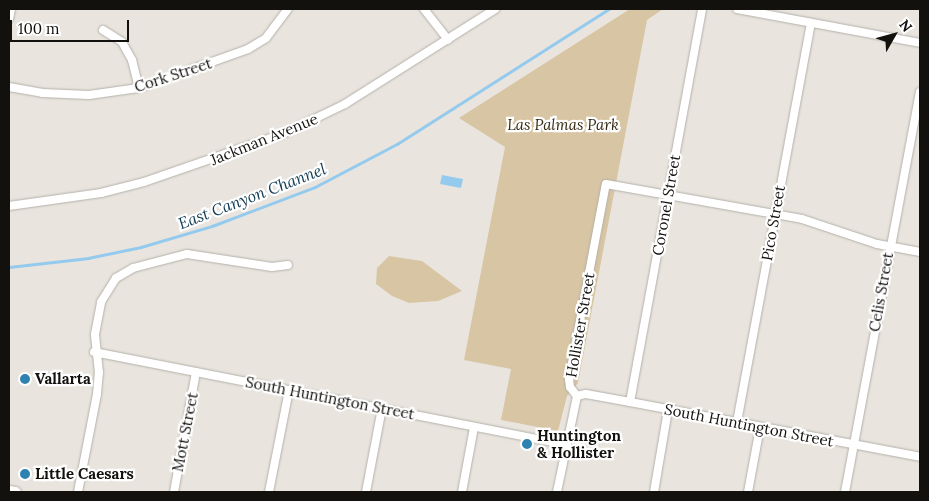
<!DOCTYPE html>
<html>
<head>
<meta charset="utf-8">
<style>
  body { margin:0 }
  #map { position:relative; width:929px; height:501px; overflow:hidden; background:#e9e5de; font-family:Lora,serif }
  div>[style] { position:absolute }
  .green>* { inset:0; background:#d8c5a4 }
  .water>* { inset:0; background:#94caed }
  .stream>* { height:2.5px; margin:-1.25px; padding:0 1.25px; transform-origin:1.25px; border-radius:1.25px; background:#94caed }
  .roads { filter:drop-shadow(0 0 1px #b4b0aa) drop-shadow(0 0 1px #b4b0aa) }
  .minor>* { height:8px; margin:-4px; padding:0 4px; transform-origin:4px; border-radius:4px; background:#fff }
  .secondary>* { height:11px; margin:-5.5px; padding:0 5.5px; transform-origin:5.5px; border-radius:5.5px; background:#fff }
  .dots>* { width:14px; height:14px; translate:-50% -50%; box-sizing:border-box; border:2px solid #fff; border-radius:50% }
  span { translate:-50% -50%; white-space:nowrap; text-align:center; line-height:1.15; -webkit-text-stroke:4.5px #fff; paint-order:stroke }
  .street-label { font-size:15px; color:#12110e }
  .park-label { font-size:15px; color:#342810; font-style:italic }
  .poi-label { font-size:15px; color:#12110e; font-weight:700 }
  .left { translate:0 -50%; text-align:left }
  .water-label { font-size:16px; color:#113c54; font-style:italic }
  .frame { position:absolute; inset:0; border:10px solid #12110e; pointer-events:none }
  .north { position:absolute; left:869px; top:10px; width:50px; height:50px; -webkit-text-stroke:4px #fff; paint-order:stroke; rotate:52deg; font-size:14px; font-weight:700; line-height:20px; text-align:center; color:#12110e }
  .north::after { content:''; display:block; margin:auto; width:18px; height:22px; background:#12110e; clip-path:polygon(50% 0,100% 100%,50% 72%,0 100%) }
  .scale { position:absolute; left:10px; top:20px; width:119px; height:22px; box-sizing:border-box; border:2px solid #12110e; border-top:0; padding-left:6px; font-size:15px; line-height:18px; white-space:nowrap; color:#12110e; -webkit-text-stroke:4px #fff; paint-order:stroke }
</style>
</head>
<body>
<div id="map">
  <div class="green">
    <div style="clip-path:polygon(630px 9px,663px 9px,647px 20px,578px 383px,567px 396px,558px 431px,501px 420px,511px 369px,464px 360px,505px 147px,459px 118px)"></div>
    <div style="clip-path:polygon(389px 256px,422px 261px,462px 291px,438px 301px,409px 303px,392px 296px,376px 284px,377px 268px)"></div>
  </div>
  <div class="water">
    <div style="clip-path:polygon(442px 175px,463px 179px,461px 188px,440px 184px)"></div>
  </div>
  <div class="stream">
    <div style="left:9px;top:267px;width:80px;rotate:-6.5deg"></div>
    <div style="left:88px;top:258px;width:54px;rotate:-11.7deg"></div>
    <div style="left:141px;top:247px;width:74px;rotate:-16.5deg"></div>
    <div style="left:212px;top:226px;width:110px;rotate:-20.7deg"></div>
    <div style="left:315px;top:187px;width:93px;rotate:-27.7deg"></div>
    <div style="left:397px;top:144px;width:251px;rotate:-32.5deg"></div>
  </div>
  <div class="roads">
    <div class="minor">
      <div style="left:424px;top:9px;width:39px;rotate:52deg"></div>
      <div style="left:737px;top:9px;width:186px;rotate:10.5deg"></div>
      <div style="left:9px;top:19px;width:10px;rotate:-79deg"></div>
      <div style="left:103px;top:30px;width:22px;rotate:32deg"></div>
      <div style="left:122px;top:42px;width:21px;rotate:61deg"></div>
      <div style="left:132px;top:60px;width:29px;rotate:76deg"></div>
      <div style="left:9px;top:87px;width:34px;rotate:10deg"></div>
      <div style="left:42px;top:93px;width:47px;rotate:2.4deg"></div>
      <div style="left:89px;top:95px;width:50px;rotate:-8deg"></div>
      <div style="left:139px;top:88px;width:116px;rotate:-19.7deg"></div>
      <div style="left:248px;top:49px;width:21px;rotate:-31deg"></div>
      <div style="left:266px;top:38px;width:36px;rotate:-53deg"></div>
      <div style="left:9px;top:206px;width:93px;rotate:-8deg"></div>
      <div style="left:101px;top:193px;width:44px;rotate:-14.3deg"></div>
      <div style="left:144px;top:182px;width:147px;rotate:-19.1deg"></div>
      <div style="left:283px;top:134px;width:69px;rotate:-25.8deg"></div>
      <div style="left:345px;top:104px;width:178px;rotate:-32.3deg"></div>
      <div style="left:94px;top:352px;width:481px;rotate:11.1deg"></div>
      <div style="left:577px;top:396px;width:11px;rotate:-128deg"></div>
      <div style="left:570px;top:387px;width:8px;rotate:-97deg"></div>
      <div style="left:569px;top:379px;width:198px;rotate:-79.3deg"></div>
      <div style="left:606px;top:184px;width:199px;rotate:10.1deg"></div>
      <div style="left:802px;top:219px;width:79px;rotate:18.4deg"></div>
      <div style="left:877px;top:244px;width:44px;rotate:10.5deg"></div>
      <div style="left:577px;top:396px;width:9px;rotate:-13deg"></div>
      <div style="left:586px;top:394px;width:45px;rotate:10.3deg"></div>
      <div style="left:630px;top:402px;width:295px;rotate:10.7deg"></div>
      <div style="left:630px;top:402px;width:400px;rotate:-79.6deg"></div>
      <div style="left:737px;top:422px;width:406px;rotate:-79.5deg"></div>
      <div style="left:78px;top:492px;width:100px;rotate:-79deg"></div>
      <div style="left:97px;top:394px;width:21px;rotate:-85deg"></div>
      <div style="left:99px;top:373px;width:39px;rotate:-96deg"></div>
      <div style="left:95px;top:334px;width:33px;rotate:-79deg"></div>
      <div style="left:101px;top:302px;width:28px;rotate:-58deg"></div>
      <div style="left:116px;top:278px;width:20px;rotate:-30deg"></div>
      <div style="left:133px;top:268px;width:56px;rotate:-14.5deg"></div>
      <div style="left:187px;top:254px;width:86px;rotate:8.7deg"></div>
      <div style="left:272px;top:267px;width:16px;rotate:-7deg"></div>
      <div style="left:174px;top:492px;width:122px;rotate:-79.6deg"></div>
      <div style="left:269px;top:492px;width:104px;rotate:-78.9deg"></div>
      <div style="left:366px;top:492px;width:86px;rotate:-79.2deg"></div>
      <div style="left:462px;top:492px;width:66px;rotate:-79.5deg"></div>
      <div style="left:557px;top:492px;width:98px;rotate:-78.2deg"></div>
      <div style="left:654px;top:492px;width:83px;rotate:-80.3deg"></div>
      <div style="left:748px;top:492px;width:66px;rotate:-79.5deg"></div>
      <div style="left:845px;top:492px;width:407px;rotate:-79.4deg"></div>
    </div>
    <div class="secondary">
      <div style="left:9px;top:491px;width:6px;rotate:9deg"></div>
    </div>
  </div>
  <div class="dots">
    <div style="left:25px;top:379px;background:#2e82b2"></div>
    <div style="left:527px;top:444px;background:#2e82b2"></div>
    <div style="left:25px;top:474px;background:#2e82b2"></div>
  </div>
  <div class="street-label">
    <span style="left:173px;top:75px;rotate:-18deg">Cork Street</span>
    <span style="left:264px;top:139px;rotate:-22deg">Jackman Avenue</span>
    <span style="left:666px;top:205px;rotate:-80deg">Coronel Street</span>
    <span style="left:773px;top:223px;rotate:-80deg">Pico Street</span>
    <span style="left:881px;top:292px;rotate:-80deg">Celis Street</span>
    <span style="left:580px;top:325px;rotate:-80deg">Hollister Street</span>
    <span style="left:330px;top:398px;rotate:11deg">South Huntington Street</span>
    <span style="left:749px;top:425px;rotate:11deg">South Huntington Street</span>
    <span style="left:185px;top:432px;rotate:-79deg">Mott Street</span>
  </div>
  <div class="park-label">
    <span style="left:563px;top:125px">Las Palmas Park</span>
  </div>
  <div class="poi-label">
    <span class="left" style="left:35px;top:379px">Vallarta</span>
    <span class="left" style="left:537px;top:444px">Huntington<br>&amp; Hollister</span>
    <span class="left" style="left:35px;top:474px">Little Caesars</span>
  </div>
  <div class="water-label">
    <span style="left:252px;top:196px;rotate:-21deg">East Canyon Channel</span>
  </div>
  <div class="frame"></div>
  <div class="north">N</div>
  <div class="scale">100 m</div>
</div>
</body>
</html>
